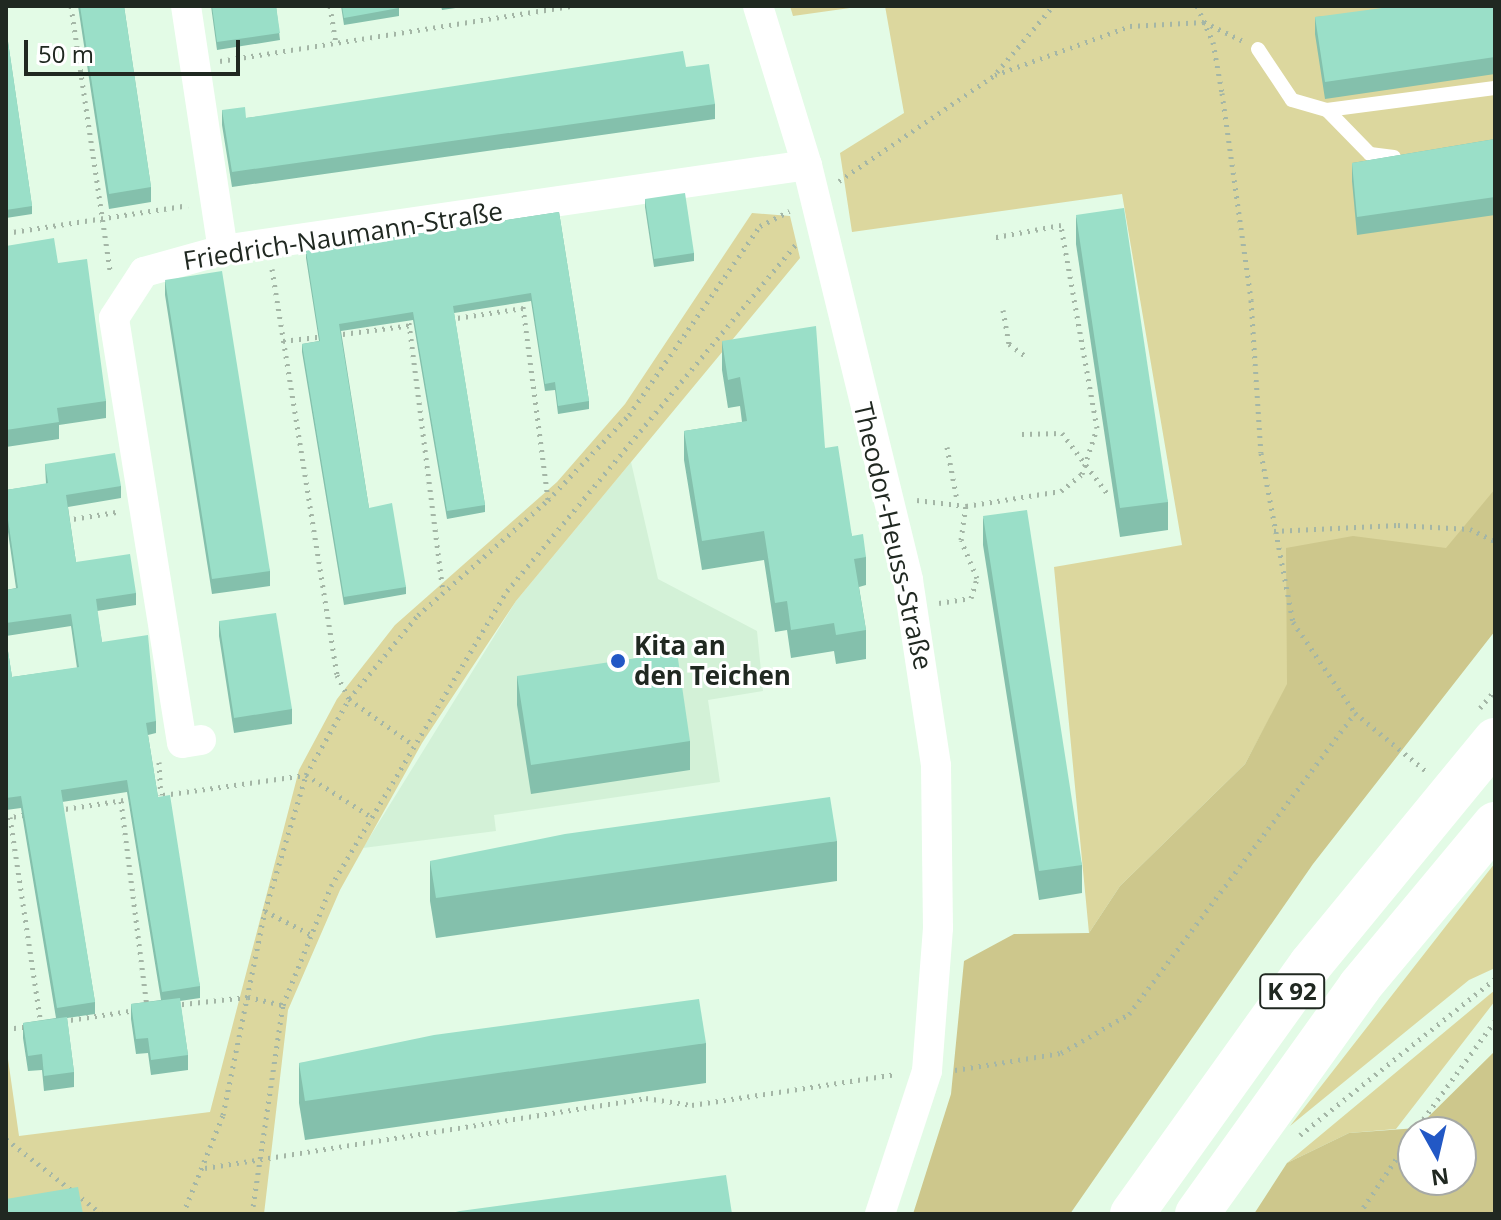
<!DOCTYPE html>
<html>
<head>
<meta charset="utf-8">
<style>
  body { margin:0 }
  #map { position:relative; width:1501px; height:1220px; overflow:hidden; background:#e3fbe6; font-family:"Open Sans",sans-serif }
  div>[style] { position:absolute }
  .built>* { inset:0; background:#d3f1d7 }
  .green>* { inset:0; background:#dcd79e }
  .forest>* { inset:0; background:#cdc78c }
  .path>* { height:5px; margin-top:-2.5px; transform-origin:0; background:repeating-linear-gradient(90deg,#a4b6a6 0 2px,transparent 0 8px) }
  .lane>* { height:14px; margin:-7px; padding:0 7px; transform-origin:7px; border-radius:7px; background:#fff }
  .street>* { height:30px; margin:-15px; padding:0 15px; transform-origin:15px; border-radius:15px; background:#fff }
  .highway>* { height:44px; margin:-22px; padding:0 22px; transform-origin:22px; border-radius:22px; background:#fff }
  .wall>* { inset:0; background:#84c0ac }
  .building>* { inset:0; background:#9adfc8 }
  .dots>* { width:22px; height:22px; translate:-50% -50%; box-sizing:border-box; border:4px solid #fff; border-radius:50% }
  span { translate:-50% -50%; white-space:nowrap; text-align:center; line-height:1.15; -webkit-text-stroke:6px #fff; paint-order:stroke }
  .shield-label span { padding:2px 6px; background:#fff; border:2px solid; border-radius:6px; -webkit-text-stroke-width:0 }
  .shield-label { font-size:24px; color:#202821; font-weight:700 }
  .street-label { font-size:26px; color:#202821 }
  .poi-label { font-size:26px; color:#202821; font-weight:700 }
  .left { translate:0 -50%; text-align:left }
  .frame { position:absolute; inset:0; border:8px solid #202821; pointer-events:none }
  .north { position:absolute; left:1397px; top:1116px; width:80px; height:80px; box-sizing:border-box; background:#fff; border:2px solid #a6a9a6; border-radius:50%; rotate:172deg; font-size:22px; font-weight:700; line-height:32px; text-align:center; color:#202821 }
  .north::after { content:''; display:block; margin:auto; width:28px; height:36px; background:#2258c5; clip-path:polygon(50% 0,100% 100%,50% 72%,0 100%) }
  .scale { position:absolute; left:24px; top:40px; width:216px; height:36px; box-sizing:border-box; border:4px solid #202821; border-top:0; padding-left:10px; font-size:24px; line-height:28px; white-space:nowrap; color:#202821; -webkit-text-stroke:6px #fff; paint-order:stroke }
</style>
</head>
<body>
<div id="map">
  <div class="built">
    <div style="clip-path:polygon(631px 462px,658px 579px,757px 631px,763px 691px,708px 700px,720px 782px,494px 815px,496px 831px,363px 848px,516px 601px)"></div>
  </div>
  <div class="green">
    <div style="clip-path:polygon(790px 6px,864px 6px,793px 16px)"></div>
    <div style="clip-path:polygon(885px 6px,1495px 6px,1495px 631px,1288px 684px,1245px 764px,1120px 886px,1089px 933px,1054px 567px,1182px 545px,1122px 194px,852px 232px,840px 153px,904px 113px)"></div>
    <div style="clip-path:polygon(752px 213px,790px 216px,800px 258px,516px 601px,422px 743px,340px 890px,288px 1010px,264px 1214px,6px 1214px,6px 1045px,19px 1136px,210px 1112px,299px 770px,337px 699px,395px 625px,557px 482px,625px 404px)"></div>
    <div style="clip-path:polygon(1495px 863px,1495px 968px,1469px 980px,1290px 1126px)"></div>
    <div style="clip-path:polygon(1495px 990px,1495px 1001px,1396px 1129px,1349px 1133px,1287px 1163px)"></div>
  </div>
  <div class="forest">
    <div style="clip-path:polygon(1495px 489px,1495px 631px,1313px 864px,1070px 1214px,913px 1214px,951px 1094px,964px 961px,1014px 934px,1089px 933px,1120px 886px,1245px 764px,1287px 684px,1286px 548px,1353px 536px,1446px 548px)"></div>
    <div style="clip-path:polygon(evenodd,1495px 1051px,1495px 1214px,1254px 1214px,1287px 1163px,1349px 1133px,1417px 1128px,1495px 1051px,1413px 1132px,1461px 1132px,1461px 1180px,1413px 1180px,1413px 1132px)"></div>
  </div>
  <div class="path">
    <div style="left:71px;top:6px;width:267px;rotate:81.6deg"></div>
    <div style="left:330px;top:6px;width:37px;rotate:81deg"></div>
    <div style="left:1197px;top:6px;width:39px;rotate:66deg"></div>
    <div style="left:1213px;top:42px;width:52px;rotate:80deg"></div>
    <div style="left:1222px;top:93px;width:209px;rotate:82deg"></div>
    <div style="left:1251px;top:300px;width:153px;rotate:86.3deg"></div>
    <div style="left:1261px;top:453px;width:172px;rotate:79.3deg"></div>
    <div style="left:1293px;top:622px;width:110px;rotate:55.7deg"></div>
    <div style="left:1355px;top:713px;width:93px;rotate:39.3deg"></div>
    <div style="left:220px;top:61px;width:355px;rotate:-8.9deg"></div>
    <div style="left:997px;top:72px;width:87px;rotate:-49.7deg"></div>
    <div style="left:839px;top:181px;width:189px;rotate:-34.2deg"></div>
    <div style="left:995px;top:75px;width:144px;rotate:-19.9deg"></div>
    <div style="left:1130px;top:26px;width:74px;rotate:-3.1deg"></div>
    <div style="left:1204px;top:22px;width:43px;rotate:26deg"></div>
    <div style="left:6px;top:233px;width:184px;rotate:-8.7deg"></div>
    <div style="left:272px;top:269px;width:411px;rotate:80.9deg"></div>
    <div style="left:337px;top:675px;width:27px;rotate:63deg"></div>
    <div style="left:349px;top:699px;width:77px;rotate:35.5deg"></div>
    <div style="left:522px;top:299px;width:202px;rotate:82.6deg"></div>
    <div style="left:1003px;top:310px;width:35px;rotate:80deg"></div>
    <div style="left:1009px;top:344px;width:22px;rotate:36deg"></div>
    <div style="left:408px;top:315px;width:278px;rotate:82.8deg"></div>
    <div style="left:450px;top:319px;width:75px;rotate:-8.5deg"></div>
    <div style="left:335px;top:335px;width:86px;rotate:-7.4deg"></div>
    <div style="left:283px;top:341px;width:42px;rotate:-6.8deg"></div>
    <div style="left:1022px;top:434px;width:40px;rotate:-1.4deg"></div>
    <div style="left:1062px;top:433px;width:75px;rotate:53.1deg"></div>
    <div style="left:947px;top:447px;width:54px;rotate:79.3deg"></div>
    <div style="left:917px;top:500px;width:49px;rotate:7deg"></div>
    <div style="left:66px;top:520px;width:51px;rotate:-9.1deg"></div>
    <div style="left:1274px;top:531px;width:124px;rotate:-2.8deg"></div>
    <div style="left:1398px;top:525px;width:72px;rotate:3.2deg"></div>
    <div style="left:1470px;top:529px;width:28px;rotate:26deg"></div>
    <div style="left:939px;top:603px;width:32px;rotate:-9deg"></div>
    <div style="left:971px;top:598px;width:21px;rotate:-73deg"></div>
    <div style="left:977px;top:578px;width:41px;rotate:-112.8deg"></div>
    <div style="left:961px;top:540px;width:34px;rotate:-82deg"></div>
    <div style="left:966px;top:506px;width:96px;rotate:-9deg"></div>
    <div style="left:1061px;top:491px;width:27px;rotate:-39deg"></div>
    <div style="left:1082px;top:474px;width:48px;rotate:-71.9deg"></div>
    <div style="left:1097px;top:428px;width:206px;rotate:-100.1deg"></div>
    <div style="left:1061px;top:225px;width:71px;rotate:169.5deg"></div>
    <div style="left:1480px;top:708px;width:23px;rotate:-50deg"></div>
    <div style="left:159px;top:762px;width:33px;rotate:87deg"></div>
    <div style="left:163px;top:795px;width:144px;rotate:-8deg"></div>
    <div style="left:306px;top:775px;width:80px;rotate:32.7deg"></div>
    <div style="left:121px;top:801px;width:208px;rotate:82.8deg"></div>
    <div style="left:58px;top:810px;width:67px;rotate:-8.6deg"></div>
    <div style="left:10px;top:817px;width:209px;rotate:81.5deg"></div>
    <div style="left:6px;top:818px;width:23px;rotate:-10deg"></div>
    <div style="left:265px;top:911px;width:51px;rotate:27.1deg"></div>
    <div style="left:174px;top:1005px;width:74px;rotate:-6.2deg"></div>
    <div style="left:248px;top:997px;width:36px;rotate:13deg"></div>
    <div style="left:63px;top:1021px;width:74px;rotate:-8.6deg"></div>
    <div style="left:6px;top:1029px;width:23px;rotate:-7deg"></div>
    <div style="left:955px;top:1070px;width:107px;rotate:-9.1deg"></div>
    <div style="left:1061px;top:1053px;width:78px;rotate:-29.8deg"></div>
    <div style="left:1129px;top:1014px;width:376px;rotate:-53.1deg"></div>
    <div style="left:1414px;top:1132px;width:137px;rotate:-53.9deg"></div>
    <div style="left:1300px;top:1135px;width:250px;rotate:-38.7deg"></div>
    <div style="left:6px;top:1139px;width:122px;rotate:38deg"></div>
    <div style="left:205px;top:1168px;width:447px;rotate:-9deg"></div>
    <div style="left:646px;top:1098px;width:47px;rotate:8.7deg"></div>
    <div style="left:692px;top:1105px;width:207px;rotate:-8.6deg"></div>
    <div style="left:183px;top:1214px;width:107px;rotate:-68deg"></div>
    <div style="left:223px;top:1115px;width:208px;rotate:-78.4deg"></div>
    <div style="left:265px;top:911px;width:142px;rotate:-73.2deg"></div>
    <div style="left:306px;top:775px;width:87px;rotate:-60.5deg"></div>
    <div style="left:349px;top:699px;width:109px;rotate:-50.6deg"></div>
    <div style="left:418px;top:615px;width:174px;rotate:-41.5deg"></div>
    <div style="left:548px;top:500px;width:117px;rotate:-46.4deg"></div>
    <div style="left:629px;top:415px;width:230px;rotate:-55.3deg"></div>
    <div style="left:760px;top:226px;width:33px;rotate:-27deg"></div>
    <div style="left:252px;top:1214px;width:211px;rotate:-81.6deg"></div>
    <div style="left:283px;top:1005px;width:128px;rotate:-68deg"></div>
    <div style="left:331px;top:886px;width:344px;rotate:-59.2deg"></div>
    <div style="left:507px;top:591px;width:453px;rotate:-50.2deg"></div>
    <div style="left:1359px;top:1214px;width:97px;rotate:-56deg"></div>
  </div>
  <div class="lane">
    <div style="left:1258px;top:49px;width:61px;rotate:56.3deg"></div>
    <div style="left:1292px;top:100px;width:36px;rotate:16deg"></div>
    <div style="left:1327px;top:110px;width:169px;rotate:-7.5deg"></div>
    <div style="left:1327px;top:110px;width:62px;rotate:45.7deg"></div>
    <div style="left:1370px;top:154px;width:24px;rotate:7deg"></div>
  </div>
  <div class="street">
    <div style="left:186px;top:6px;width:247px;rotate:81.4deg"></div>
    <div style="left:758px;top:6px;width:166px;rotate:72.9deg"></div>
    <div style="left:807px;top:165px;width:427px;rotate:76.3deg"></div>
    <div style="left:908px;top:580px;width:188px;rotate:81.4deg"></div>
    <div style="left:936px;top:766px;width:162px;rotate:89.3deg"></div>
    <div style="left:938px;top:928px;width:143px;rotate:94.4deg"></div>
    <div style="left:927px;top:1071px;width:151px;rotate:108.2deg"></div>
    <div style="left:201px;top:740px;width:19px;rotate:171deg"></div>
    <div style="left:182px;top:743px;width:430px;rotate:-99.1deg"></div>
    <div style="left:114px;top:318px;width:55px;rotate:-56.9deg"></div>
    <div style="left:144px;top:272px;width:82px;rotate:-15.6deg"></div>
    <div style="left:223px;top:250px;width:590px;rotate:-8.28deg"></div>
  </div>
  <div class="highway">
    <div style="left:1132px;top:1214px;width:307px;rotate:-54.4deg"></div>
    <div style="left:1311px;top:964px;width:290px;rotate:-50.6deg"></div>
    <div style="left:1197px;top:1214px;width:280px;rotate:-54.4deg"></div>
    <div style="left:1360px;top:986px;width:211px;rotate:-50.2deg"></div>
  </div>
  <div class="wall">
    <div style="clip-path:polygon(78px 6px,124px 6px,151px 187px,151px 202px,109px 209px)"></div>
    <div style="clip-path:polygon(211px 6px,276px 6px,280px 40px,217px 50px)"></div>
    <div style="clip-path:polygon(341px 6px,399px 6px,399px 16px,344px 25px)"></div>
    <div style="clip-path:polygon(441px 6px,469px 6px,442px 10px)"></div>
    <div style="clip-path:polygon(1495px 6px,1495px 74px,1325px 99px,1315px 34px,1315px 17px)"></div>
    <div style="clip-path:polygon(6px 28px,32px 206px,32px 214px,6px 218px)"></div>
    <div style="clip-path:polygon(686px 67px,715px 104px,715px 119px,232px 187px,222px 125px,222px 110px,246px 118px)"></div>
    <div style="clip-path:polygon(1495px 139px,1495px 215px,1357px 235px,1352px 181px,1352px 163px)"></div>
    <div style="clip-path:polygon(645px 199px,694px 253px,694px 261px,654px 267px,645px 207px)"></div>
    <div style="clip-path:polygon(559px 212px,589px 401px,589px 409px,558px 414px,555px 390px,545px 391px,531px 301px,454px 313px,485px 505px,485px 512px,447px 519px,413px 320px,341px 331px,369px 508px,406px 587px,406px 594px,344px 605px,302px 352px,302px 344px,319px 341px,306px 258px,306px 251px)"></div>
    <div style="clip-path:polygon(1076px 215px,1168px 502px,1168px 530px,1120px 537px,1076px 244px)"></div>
    <div style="clip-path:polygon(6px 246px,58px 263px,106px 401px,106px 418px,59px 425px,59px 439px,6px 447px)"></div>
    <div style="clip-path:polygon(165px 280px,270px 571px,270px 586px,212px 594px,165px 295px)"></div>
    <div style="clip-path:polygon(722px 341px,825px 448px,852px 536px,866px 557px,866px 585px,859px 587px,866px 630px,866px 659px,836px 664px,834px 651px,791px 658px,787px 630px,775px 632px,764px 560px,702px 570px,684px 460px,684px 431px,742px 422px,740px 406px,728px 408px,722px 370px)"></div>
    <div style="clip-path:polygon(45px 464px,121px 486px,121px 498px,68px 507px,76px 562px,136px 593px,136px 605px,97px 611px,102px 642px,156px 721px,156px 733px,148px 735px,158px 797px,200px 986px,200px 998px,180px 1001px,188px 1055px,188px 1070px,151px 1075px,148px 1053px,136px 1054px,131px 1019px,131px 1004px,161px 1000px,127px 792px,62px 802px,95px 1002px,95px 1014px,67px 1018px,74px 1072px,74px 1087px,44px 1091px,42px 1070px,28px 1071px,23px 1038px,23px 1023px,56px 1018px,21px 808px,6px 810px,6px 638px,12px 677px,77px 668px,71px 626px,6px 636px,6px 590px,16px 588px,6px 518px,6px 490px,46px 484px)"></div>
    <div style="clip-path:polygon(983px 516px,1082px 865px,1082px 893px,1039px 900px,983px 545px)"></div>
    <div style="clip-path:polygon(219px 621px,292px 709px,292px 724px,234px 733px,219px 636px)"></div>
    <div style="clip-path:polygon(517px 676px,690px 741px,690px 770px,531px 794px,517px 705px)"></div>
    <div style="clip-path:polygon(837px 841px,837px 881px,436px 938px,430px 901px,430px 861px)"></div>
    <div style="clip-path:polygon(706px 1043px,706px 1083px,305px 1140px,299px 1103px,299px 1063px)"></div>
  </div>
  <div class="building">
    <div style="clip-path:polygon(80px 6px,124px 6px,151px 187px,109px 194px)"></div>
    <div style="clip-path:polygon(212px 6px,276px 6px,280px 33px,217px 42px)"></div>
    <div style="clip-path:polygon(342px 6px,399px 6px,399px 8px,344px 18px)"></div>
    <div style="clip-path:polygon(1397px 6px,1495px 6px,1495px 57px,1325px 82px,1315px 17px)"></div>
    <div style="clip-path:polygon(6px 28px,32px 206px,6px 210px)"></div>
    <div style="clip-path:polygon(683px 51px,686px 67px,709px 64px,715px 104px,232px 172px,222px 110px,245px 107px,246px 118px)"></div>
    <div style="clip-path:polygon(1495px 139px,1495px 197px,1357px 217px,1352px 163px)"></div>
    <div style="clip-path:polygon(685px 193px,694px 253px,654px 259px,645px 199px)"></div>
    <div style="clip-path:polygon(1124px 208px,1168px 502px,1120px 508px,1076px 215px)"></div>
    <div style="clip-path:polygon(559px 212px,589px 401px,558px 406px,555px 382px,545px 384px,531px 293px,453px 306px,485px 505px,447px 511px,413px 312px,339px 324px,369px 508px,392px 503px,406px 587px,344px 597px,302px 344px,320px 341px,306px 251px)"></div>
    <div style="clip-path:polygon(54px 238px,58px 263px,87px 259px,106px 401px,57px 408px,59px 422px,6px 430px,6px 246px)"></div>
    <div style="clip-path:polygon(222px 271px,270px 571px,212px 579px,165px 280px)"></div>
    <div style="clip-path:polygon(816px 326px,825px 448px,838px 446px,852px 536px,863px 534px,866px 557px,854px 559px,866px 630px,836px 635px,834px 623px,791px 630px,787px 601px,775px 603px,764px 531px,702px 541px,684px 431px,747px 421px,740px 377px,728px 380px,722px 341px)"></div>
    <div style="clip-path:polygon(115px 453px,121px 486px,66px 495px,76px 562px,130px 554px,136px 593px,96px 599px,102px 642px,148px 635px,156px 721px,146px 723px,158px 797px,170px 795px,200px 986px,162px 992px,127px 780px,61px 790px,95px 1002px,57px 1008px,21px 796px,6px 798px,6px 638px,12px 677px,79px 667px,71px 614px,6px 623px,6px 590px,18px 588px,6px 506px,6px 490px,48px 483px,45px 464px)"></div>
    <div style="clip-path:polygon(1027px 510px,1082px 865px,1039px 871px,983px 516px)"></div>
    <div style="clip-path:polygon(276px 613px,292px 709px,234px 718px,219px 621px)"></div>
    <div style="clip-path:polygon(677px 652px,690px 741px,531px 765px,517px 676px)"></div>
    <div style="clip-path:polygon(830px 797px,837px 841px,436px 898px,430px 861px,565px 834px)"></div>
    <div style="clip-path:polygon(180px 998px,188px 1055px,151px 1060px,148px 1038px,136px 1039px,131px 1004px)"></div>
    <div style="clip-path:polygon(699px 999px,706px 1043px,305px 1101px,299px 1063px,434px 1035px)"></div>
    <div style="clip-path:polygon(67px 1017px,74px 1072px,44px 1076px,42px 1054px,28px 1056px,23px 1023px)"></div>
    <div style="clip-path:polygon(726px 1175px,732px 1214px,447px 1214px,460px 1211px)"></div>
    <div style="clip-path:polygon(78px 1187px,83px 1214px,6px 1214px,6px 1199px)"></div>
  </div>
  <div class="dots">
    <div style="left:618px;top:661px;background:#2258c5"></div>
  </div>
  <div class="shield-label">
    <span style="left:1292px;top:991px">K 92</span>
  </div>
  <div class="street-label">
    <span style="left:343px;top:236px;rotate:-9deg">Friedrich-Naumann-Straße</span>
    <span style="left:893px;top:536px;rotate:77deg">Theodor-Heuss-Straße</span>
  </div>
  <div class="poi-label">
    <span class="left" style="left:634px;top:661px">Kita an<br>den Teichen</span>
  </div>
  <div class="frame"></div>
  <div class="north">N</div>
  <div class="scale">50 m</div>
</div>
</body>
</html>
